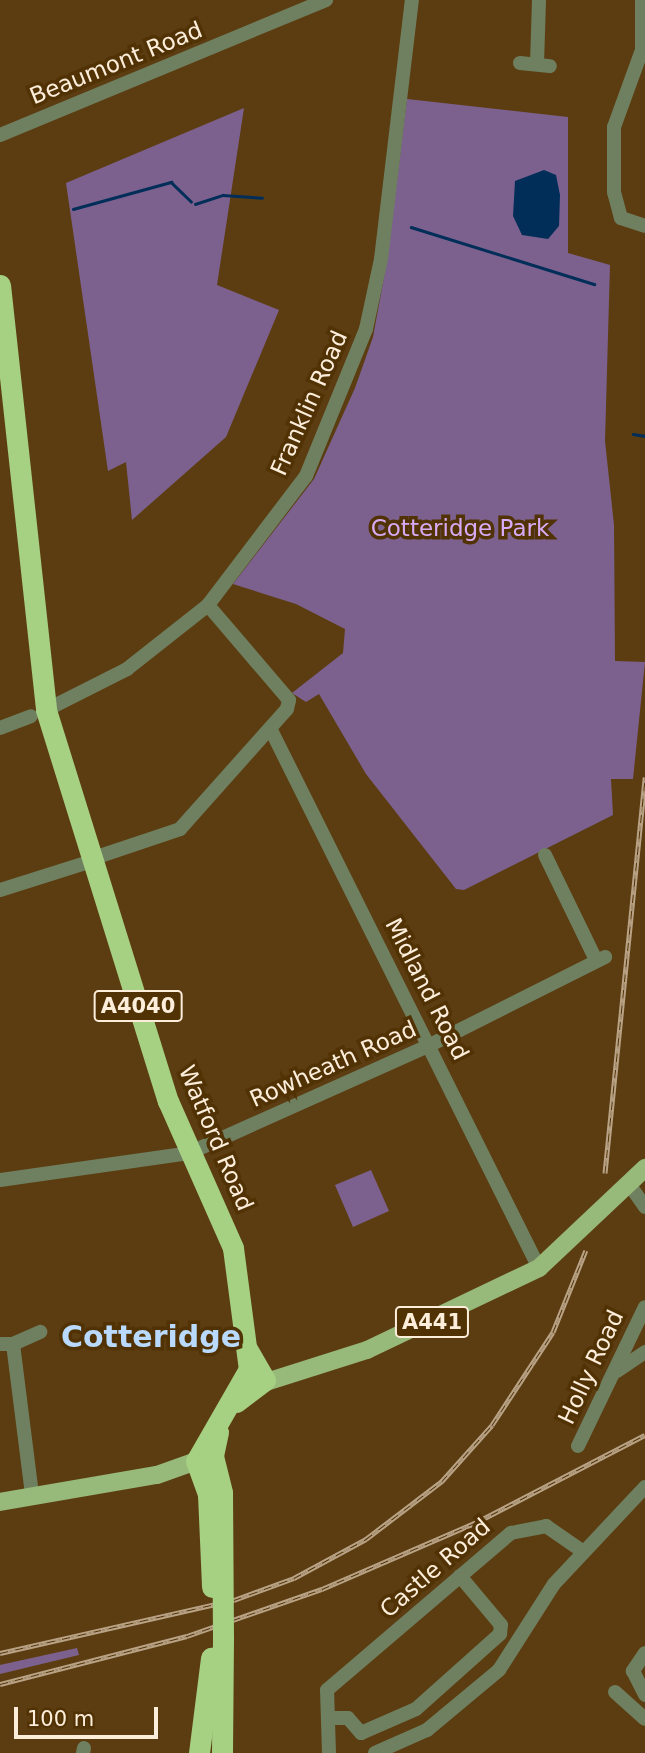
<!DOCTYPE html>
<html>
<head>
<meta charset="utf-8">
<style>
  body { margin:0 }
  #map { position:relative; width:645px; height:1753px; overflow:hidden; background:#5c3d12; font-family:"DejaVu Sans",sans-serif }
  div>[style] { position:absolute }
  .green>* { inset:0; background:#7c618f }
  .water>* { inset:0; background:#002e58 }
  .stream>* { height:2.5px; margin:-1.25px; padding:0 1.25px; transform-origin:1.25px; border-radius:1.25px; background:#002e58 }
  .minor>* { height:14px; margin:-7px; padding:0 7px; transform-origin:7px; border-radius:7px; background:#6f8060 }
  .major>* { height:18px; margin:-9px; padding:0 9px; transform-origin:9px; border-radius:9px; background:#97b979 }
  .highway>* { height:21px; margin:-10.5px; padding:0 10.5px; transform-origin:10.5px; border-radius:10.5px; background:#a6d082 }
  .rail>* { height:5px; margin-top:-2.5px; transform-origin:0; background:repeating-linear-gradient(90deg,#513204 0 8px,#b9a386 0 16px); box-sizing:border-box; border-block:2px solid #b9a386 }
  .highway-bridge>* { height:21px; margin:-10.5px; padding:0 10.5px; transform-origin:10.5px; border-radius:10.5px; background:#a6d082 }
  span { translate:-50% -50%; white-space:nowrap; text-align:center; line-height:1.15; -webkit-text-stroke:7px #513204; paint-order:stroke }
  .shield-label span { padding:2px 5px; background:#513204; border:2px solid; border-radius:5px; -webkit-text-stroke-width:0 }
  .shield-label { font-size:21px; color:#fdeedc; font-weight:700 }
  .street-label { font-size:23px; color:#fdeedc }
  .park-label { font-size:23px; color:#d7aaf5 }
  .district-label { font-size:30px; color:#badafd; font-weight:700 }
  .scale { position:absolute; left:14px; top:1707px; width:144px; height:32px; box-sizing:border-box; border:4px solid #fdeedc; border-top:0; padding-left:9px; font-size:21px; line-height:24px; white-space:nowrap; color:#fdeedc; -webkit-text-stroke:5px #513204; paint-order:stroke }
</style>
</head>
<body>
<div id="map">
  <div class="green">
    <div style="clip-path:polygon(407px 99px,568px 117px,568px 253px,610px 265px,605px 441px,614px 525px,615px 661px,645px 662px,633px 779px,611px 779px,613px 815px,464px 890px,456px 889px,366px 774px,319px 694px,306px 702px,292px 693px,343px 653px,345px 629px,296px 604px,233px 584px,314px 479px,355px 388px,373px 337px,387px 261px)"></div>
    <div style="clip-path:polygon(244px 108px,217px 285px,279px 310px,226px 437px,132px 520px,126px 462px,108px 471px,66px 183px)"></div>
    <div style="clip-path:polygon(371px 1170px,389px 1211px,353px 1227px,335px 1185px)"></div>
    <div style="clip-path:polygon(77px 1648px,79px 1655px,0 1674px,0 1665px)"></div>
  </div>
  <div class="water">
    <div style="clip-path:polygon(544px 170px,556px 175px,560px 195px,559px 226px,548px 239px,522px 235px,513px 216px,515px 181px)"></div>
  </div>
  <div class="stream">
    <div style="left:195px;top:204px;width:29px;rotate:-18deg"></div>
    <div style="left:223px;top:195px;width:39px;rotate:4deg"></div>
    <div style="left:73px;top:209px;width:102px;rotate:-15.4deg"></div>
    <div style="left:171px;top:182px;width:28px;rotate:44deg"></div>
    <div style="left:411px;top:227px;width:192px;rotate:17.3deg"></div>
    <div style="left:633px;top:434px;width:12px;rotate:9deg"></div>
  </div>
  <div class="minor">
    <div style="left:642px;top:0;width:50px;rotate:90deg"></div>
    <div style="left:642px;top:50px;width:82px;rotate:110deg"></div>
    <div style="left:614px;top:127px;width:65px;rotate:90deg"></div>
    <div style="left:614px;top:192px;width:27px;rotate:75deg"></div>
    <div style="left:621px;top:218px;width:25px;rotate:18deg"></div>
    <div style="left:520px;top:63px;width:30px;rotate:6deg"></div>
    <div style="left:537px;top:64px;width:64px;rotate:-88.2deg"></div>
    <div style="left:0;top:135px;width:353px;rotate:-22.5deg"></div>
    <div style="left:46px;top:710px;width:91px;rotate:-26.8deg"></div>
    <div style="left:127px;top:669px;width:103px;rotate:-38.3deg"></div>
    <div style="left:208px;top:605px;width:162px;rotate:-52.8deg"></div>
    <div style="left:306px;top:476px;width:159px;rotate:-67.8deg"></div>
    <div style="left:366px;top:329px;width:72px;rotate:-77.9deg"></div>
    <div style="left:381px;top:259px;width:261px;rotate:-83.2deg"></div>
    <div style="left:0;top:728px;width:33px;rotate:-21deg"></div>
    <div style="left:272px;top:732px;width:599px;rotate:63.52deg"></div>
    <div style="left:545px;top:855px;width:114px;rotate:64.1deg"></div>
    <div style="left:91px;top:859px;width:94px;rotate:-18.6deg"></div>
    <div style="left:180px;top:829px;width:161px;rotate:-48.3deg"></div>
    <div style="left:287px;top:709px;width:9px;rotate:-77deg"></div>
    <div style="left:289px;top:700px;width:125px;rotate:-130.5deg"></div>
    <div style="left:0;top:890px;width:96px;rotate:-17.5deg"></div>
    <div style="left:0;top:1180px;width:191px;rotate:-8.1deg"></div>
    <div style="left:189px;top:1153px;width:264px;rotate:-24.1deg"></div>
    <div style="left:430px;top:1045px;width:196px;rotate:-26.7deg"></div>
    <div style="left:629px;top:1184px;width:28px;rotate:55deg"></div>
    <div style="left:0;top:1344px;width:13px"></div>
    <div style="left:13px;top:1344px;width:152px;rotate:82.8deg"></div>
    <div style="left:13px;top:1344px;width:30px;rotate:-24deg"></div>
    <div style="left:617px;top:1371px;width:34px;rotate:-34deg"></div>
    <div style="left:578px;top:1446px;width:154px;rotate:-64.3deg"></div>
    <div style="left:645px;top:1653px;width:22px;rotate:124deg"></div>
    <div style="left:633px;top:1671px;width:27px;rotate:63deg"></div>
    <div style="left:615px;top:1692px;width:40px;rotate:42deg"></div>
    <div style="left:328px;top:1718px;width:20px"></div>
    <div style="left:348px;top:1718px;width:20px;rotate:49deg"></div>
    <div style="left:361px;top:1733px;width:60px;rotate:-23.6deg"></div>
    <div style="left:416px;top:1709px;width:113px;rotate:-41.8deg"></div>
    <div style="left:500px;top:1634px;width:9px;rotate:-84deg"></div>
    <div style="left:501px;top:1625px;width:64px;rotate:-129.9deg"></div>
    <div style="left:83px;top:1753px;width:5px;rotate:-79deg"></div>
    <div style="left:329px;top:1753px;width:63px;rotate:-91.8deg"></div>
    <div style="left:327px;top:1690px;width:242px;rotate:-40.5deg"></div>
    <div style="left:511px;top:1533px;width:36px;rotate:-11deg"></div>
    <div style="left:546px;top:1526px;width:44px;rotate:34.8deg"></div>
    <div style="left:375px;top:1753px;width:57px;rotate:-23.9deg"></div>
    <div style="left:427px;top:1730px;width:94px;rotate:-39.8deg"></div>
    <div style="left:499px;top:1670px;width:102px;rotate:-57.4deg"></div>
    <div style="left:554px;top:1584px;width:133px;rotate:-46.8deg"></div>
  </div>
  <div class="major">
    <div style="left:263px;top:1383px;width:109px;rotate:-17.6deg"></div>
    <div style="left:367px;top:1350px;width:191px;rotate:-25.5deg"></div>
    <div style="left:539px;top:1268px;width:146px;rotate:-43.3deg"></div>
    <div style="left:0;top:1502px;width:159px;rotate:-9.8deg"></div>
    <div style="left:157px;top:1475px;width:41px;rotate:-19.7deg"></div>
  </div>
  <div class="highway">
    <div style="left:0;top:285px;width:427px;rotate:83.8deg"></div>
    <div style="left:46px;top:710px;width:410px;rotate:72.7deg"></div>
    <div style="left:168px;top:1101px;width:161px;rotate:66.1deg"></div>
    <div style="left:233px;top:1248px;width:122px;rotate:82.5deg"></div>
    <div style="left:249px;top:1369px;width:106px;rotate:119.9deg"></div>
    <div style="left:196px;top:1461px;width:35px;rotate:70deg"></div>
    <div style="left:208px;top:1494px;width:93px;rotate:87.5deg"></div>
    <div style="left:236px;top:1402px;width:36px;rotate:-37deg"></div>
    <div style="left:265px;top:1380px;width:34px;rotate:-120deg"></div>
    <div style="left:218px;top:1432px;width:25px;rotate:102deg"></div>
    <div style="left:213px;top:1456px;width:38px;rotate:76deg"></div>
    <div style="left:199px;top:1753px;width:96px;rotate:-82.8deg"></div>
    <div style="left:222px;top:1753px;width:114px;rotate:-89.5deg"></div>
  </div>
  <div class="rail">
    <div style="left:605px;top:1173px;width:398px;rotate:-84.2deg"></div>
    <div style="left:0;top:1653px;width:240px;rotate:-12.8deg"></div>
    <div style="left:234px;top:1600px;width:64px;rotate:-20.1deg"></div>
    <div style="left:294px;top:1578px;width:82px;rotate:-28.4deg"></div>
    <div style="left:366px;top:1539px;width:96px;rotate:-37.3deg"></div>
    <div style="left:442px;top:1481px;width:75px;rotate:-48.2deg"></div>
    <div style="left:492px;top:1425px;width:111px;rotate:-56.7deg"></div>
    <div style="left:553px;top:1332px;width:88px;rotate:-68.1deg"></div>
    <div style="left:0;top:1684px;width:193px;rotate:-14.4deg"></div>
    <div style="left:187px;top:1636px;width:143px;rotate:-19.2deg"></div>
    <div style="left:322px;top:1589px;width:169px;rotate:-23.4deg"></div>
    <div style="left:477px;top:1522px;width:189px;rotate:-27.4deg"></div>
  </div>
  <div class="highway-bridge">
    <div style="left:222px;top:1493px;width:146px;rotate:89.6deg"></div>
  </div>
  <div class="shield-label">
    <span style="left:138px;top:1006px">A4040</span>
    <span style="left:432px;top:1322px">A441</span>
  </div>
  <div class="street-label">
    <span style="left:116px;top:63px;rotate:-22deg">Beaumont Road</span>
    <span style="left:309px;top:403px;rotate:-66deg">Franklin Road</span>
    <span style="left:427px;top:989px;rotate:63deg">Midland Road</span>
    <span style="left:333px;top:1064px;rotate:-24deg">Rowheath Road</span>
    <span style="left:216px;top:1138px;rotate:67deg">Watford Road</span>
    <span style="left:591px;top:1367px;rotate:-65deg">Holly Road</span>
    <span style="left:435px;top:1568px;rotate:-41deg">Castle Road</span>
  </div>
  <div class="park-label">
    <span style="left:460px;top:528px">Cotteridge Park</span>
  </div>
  <div class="district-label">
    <span style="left:151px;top:1337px">Cotteridge</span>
  </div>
  <div class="scale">100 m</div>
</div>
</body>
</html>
